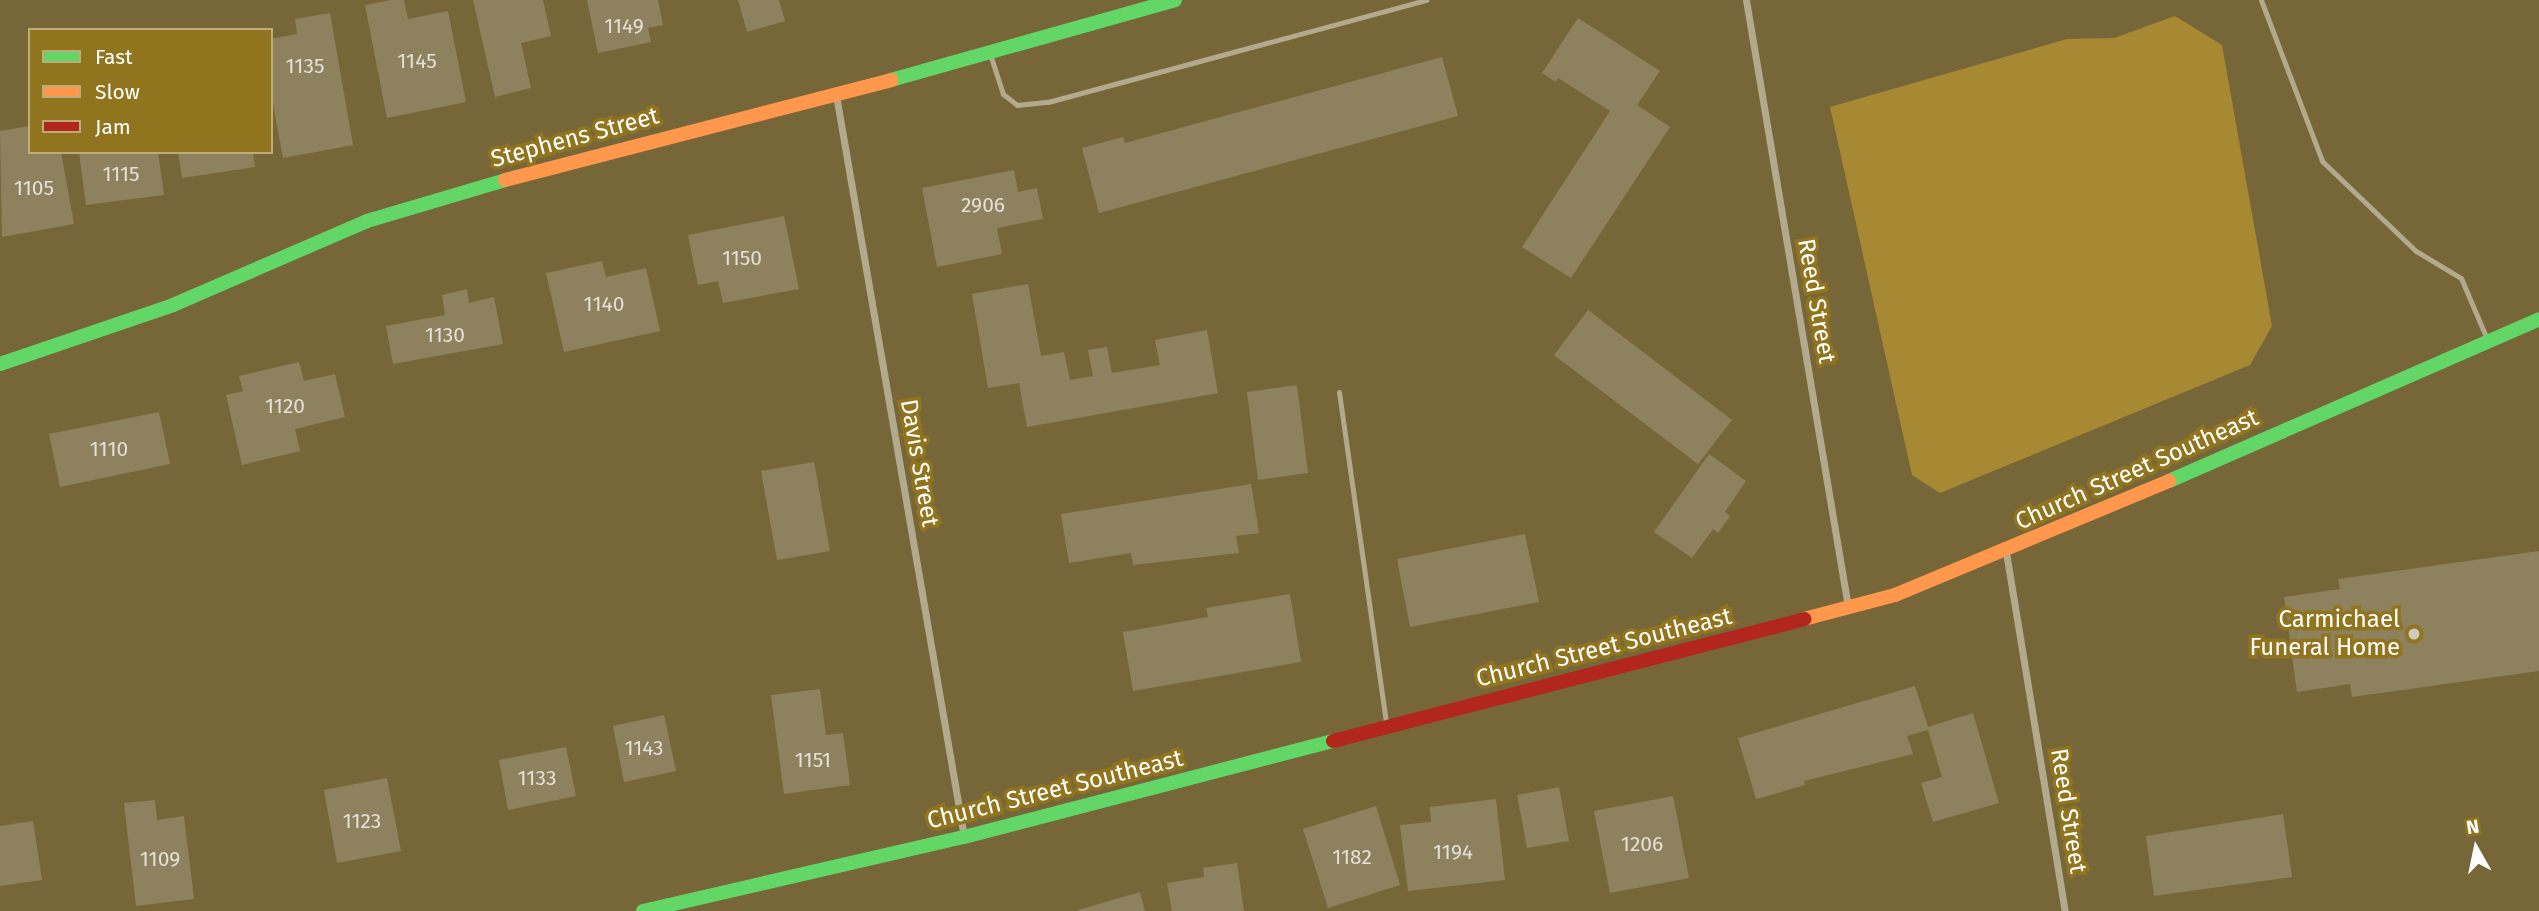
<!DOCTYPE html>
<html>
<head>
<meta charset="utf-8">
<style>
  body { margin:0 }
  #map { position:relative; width:2539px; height:911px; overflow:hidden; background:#776738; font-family:"Fira Sans",sans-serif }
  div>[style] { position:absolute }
  .green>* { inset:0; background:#a78833 }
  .building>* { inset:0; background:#8e825e }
  .lane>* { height:5px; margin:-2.5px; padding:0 2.5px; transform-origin:2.5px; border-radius:2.5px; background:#b3aa8d }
  .street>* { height:7px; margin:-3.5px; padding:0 3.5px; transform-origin:3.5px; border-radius:3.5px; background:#b3aa8d }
  .fast>* { height:14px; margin:-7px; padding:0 7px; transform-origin:7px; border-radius:7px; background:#63d668 }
  .slow>* { height:14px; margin:-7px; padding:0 7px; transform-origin:7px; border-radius:7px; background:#ff974d }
  .jam>* { height:14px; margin:-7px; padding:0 7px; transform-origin:7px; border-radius:7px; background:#b3261e }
  .dots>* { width:19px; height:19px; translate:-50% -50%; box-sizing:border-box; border:4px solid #91741e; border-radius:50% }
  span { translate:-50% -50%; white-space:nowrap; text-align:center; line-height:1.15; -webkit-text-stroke:7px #91741e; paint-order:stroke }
  .number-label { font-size:21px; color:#e3e0d7 }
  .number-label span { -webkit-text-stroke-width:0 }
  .street-label { font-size:24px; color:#fff }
  .poi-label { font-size:24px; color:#fff }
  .right { translate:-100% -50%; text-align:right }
  .legend { position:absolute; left:28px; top:28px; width:245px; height:126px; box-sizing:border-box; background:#91741e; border:2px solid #bdac78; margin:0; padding:9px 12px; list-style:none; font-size:21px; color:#fff }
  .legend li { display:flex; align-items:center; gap:14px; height:35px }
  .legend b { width:35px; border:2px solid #bdac78 }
  .north { position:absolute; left:2441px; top:813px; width:70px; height:70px; -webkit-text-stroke:5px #91741e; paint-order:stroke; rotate:351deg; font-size:19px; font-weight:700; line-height:28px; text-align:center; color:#fff }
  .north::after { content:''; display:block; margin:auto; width:24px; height:32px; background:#fff; clip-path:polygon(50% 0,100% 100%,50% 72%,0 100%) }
</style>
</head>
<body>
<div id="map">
  <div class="green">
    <div style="clip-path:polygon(2175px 16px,2222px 45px,2272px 326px,2250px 365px,1940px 493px,1912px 475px,1830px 107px,2067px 39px,2114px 38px)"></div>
  </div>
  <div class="building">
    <div style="clip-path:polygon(391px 0,404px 0,408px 19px,448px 11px,466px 102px,387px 118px,365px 5px)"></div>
    <div style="clip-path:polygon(473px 0,543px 0,551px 36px,521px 43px,531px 88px,495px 97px)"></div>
    <div style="clip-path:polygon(587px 0,658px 0,663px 25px,648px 28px,651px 42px,598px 53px)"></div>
    <div style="clip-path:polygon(738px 0,779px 0,785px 21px,747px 32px)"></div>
    <div style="clip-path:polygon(330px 13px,353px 145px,283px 158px,271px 93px,271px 39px,297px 34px,295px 19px)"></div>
    <div style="clip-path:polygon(1578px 18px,1660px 71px,1637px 105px,1670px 127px,1571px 278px,1522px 247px,1610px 111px,1558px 78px,1556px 82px,1542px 73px)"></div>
    <div style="clip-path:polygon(1442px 57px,1458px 116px,1099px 213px,1082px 148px,1123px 137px,1125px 143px)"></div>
    <div style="clip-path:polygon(30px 126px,30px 152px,61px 152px,74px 224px,2px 237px,0 131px)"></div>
    <div style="clip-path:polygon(79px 152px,158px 152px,164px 195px,86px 205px)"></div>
    <div style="clip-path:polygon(178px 152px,253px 152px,255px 167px,182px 178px)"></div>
    <div style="clip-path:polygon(1014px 170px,1018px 192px,1037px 188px,1043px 219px,997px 228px,1002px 254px,937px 267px,922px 188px)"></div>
    <div style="clip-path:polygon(784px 216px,799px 289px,723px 303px,718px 281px,698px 285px,688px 235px)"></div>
    <div style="clip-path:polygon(602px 261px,606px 277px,646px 268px,660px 331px,564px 352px,546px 273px)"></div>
    <div style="clip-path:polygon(1028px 284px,1041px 356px,1064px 352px,1070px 380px,1093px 376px,1088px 350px,1107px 347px,1112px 373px,1160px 365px,1155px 340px,1207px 330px,1218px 393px,1027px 427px,1019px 383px,988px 388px,972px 294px)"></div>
    <div style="clip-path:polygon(467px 289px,469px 303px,494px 297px,503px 344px,393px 364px,386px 326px,445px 315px,442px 295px)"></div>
    <div style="clip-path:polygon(1588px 310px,1732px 420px,1698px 464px,1554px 355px)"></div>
    <div style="clip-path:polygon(299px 362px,304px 381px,335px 374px,345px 417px,295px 429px,300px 451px,242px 465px,226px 395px,243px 391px,239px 376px)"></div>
    <div style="clip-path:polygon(1297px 385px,1308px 473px,1258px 480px,1247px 392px)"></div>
    <div style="clip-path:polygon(159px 412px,170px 464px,60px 487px,49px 434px)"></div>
    <div style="clip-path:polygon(1709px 454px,1746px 481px,1725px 512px,1730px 516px,1718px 533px,1713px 529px,1692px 558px,1654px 532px)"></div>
    <div style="clip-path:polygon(814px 462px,830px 551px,777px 560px,761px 471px)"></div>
    <div style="clip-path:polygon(1251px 484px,1259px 533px,1236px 536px,1239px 553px,1133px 565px,1131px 553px,1069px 563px,1061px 514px)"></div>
    <div style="clip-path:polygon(1525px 534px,1539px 602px,1410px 627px,1397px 559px)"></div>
    <div style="clip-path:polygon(2539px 551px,2539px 671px,2352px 697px,2350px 684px,2297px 692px,2284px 597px,2340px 589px,2338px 579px)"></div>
    <div style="clip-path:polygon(1290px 594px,1301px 662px,1133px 691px,1123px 632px,1208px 617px,1206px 608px)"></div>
    <div style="clip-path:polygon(1915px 686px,1928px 727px,1973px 713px,1999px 803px,1933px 822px,1921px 783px,1942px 777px,1928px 730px,1907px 736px,1913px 754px,1804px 781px,1805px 785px,1756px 799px,1738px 738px)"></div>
    <div style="clip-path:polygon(820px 689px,826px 735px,843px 733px,850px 785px,784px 794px,771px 695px)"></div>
    <div style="clip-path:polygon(664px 715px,676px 771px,624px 782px,613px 726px)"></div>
    <div style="clip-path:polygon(566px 747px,576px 796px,508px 810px,499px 760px)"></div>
    <div style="clip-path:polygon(387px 778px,401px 851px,337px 863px,324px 790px)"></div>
    <div style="clip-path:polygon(1559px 787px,1569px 841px,1527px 848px,1517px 795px)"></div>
    <div style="clip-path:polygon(1673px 796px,1689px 878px,1610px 893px,1594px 811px)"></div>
    <div style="clip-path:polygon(1496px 799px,1505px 880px,1408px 891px,1400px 825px,1431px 822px,1430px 807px)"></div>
    <div style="clip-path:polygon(155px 800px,157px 820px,184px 816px,194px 899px,136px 906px,124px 803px)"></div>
    <div style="clip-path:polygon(1376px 806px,1400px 885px,1328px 908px,1303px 829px)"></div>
    <div style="clip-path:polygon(2283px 814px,2292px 877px,2154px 896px,2146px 836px)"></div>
    <div style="clip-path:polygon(33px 821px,42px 880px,0 886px,0 826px)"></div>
    <div style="clip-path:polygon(1237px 863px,1244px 911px,1172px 911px,1167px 883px,1204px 877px,1203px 868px)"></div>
    <div style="clip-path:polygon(1140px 892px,1145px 911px,1078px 911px,1078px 910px)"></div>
  </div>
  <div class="lane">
    <div style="left:2261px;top:0;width:172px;rotate:69.2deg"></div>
    <div style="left:2322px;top:161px;width:130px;rotate:43.8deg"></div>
    <div style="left:2416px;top:251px;width:52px;rotate:31deg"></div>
    <div style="left:2461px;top:278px;width:66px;rotate:66.9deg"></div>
    <div style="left:990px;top:54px;width:42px;rotate:72deg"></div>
    <div style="left:1003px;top:94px;width:18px;rotate:38deg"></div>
    <div style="left:1017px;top:105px;width:31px;rotate:-6deg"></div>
    <div style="left:1048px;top:102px;width:392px;rotate:-15.1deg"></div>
    <div style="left:1339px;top:392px;width:335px;rotate:81.9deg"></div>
  </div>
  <div class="street">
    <div style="left:1746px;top:0;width:616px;rotate:80.46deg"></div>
    <div style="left:836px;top:95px;width:753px;rotate:80.21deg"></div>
    <div style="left:2006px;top:552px;width:364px;rotate:80.7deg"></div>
  </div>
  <div class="fast">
    <div style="left:891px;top:80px;width:295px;rotate:-15.7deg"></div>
    <div style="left:0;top:364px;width:183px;rotate:-18.8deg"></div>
    <div style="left:173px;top:305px;width:211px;rotate:-23.4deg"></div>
    <div style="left:367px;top:221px;width:144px;rotate:-16.5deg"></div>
    <div style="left:2169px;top:481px;width:404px;rotate:-23.6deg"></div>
    <div style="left:643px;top:911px;width:329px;rotate:-13deg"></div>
    <div style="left:964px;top:837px;width:381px;rotate:-14.6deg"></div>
  </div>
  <div class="slow">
    <div style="left:505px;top:180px;width:399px;rotate:-14.5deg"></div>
    <div style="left:1804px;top:619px;width:94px;rotate:-14.8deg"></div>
    <div style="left:1895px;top:595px;width:297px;rotate:-22.6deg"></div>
  </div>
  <div class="jam">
    <div style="left:1333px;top:741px;width:487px;rotate:-14.5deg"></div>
  </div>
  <div class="dots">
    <div style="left:2414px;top:634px;background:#cfcab9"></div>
  </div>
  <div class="number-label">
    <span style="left:624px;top:26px">1149</span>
    <span style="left:417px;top:61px">1145</span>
    <span style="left:305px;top:66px">1135</span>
    <span style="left:121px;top:174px">1115</span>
    <span style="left:34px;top:188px">1105</span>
    <span style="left:983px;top:205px">2906</span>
    <span style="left:742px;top:258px">1150</span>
    <span style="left:604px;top:304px">1140</span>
    <span style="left:445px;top:335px">1130</span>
    <span style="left:285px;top:406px">1120</span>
    <span style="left:109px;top:449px">1110</span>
    <span style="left:644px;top:748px">1143</span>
    <span style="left:813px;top:760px">1151</span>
    <span style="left:537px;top:778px">1133</span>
    <span style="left:362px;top:821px">1123</span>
    <span style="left:1642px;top:844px">1206</span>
    <span style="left:1453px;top:852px">1194</span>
    <span style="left:1352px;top:857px">1182</span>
    <span style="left:160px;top:859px">1109</span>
  </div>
  <div class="street-label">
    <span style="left:575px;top:138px;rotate:-15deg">Stephens Street</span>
    <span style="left:1816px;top:301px;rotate:80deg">Reed Street</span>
    <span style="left:919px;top:463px;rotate:80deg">Davis Street</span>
    <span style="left:2137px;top:470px;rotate:-24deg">Church Street Southeast</span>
    <span style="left:1604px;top:648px;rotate:-14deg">Church Street Southeast</span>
    <span style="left:1055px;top:790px;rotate:-14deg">Church Street Southeast</span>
    <span style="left:2068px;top:811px;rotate:81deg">Reed Street</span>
  </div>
  <div class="poi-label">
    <span class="right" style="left:2400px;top:634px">Carmichael<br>Funeral Home</span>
  </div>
  <ul class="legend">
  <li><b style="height:9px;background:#63d668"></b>Fast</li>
  <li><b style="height:9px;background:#ff974d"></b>Slow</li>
  <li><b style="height:9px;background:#b3261e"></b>Jam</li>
  </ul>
  <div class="north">N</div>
</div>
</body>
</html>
